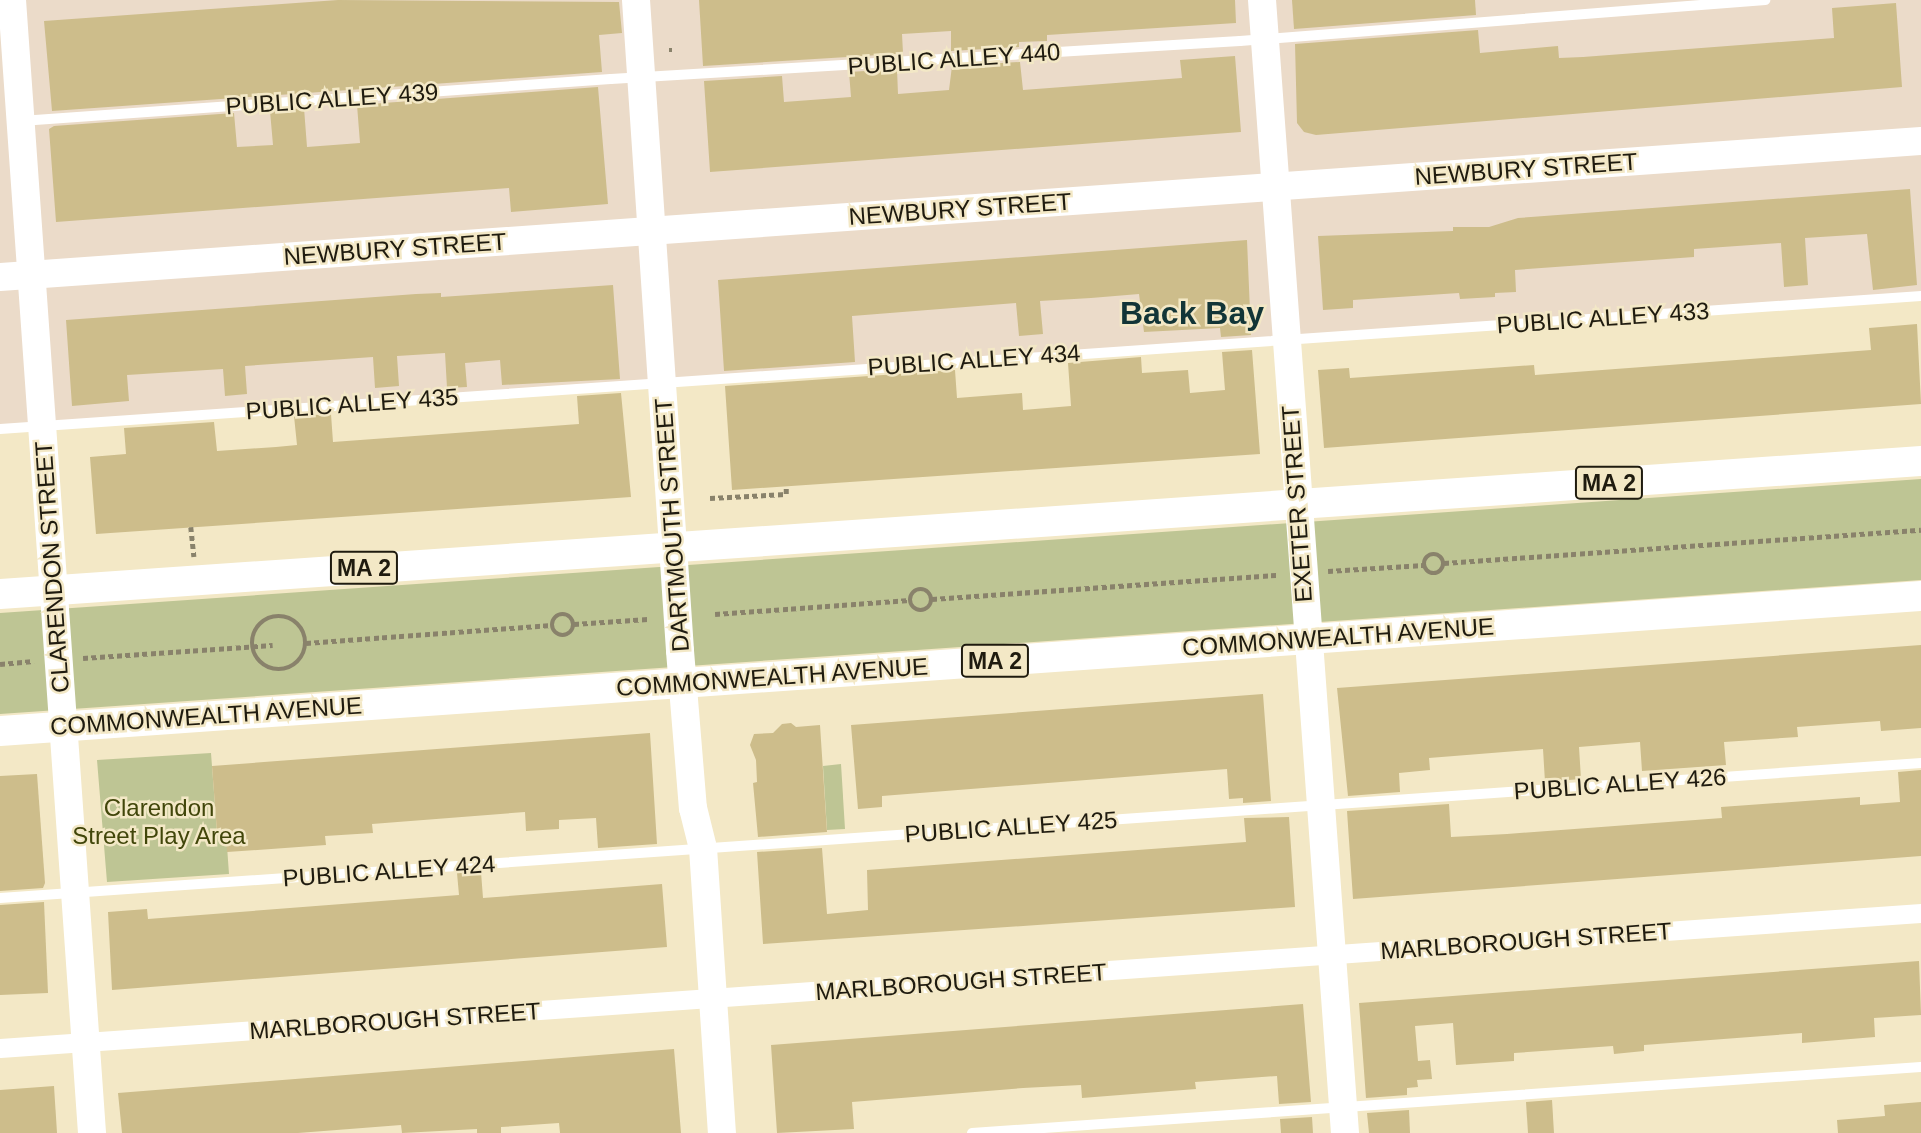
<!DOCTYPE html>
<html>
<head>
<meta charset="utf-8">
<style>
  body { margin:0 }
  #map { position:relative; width:1921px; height:1133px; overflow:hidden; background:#f3e8c6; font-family:Helvetica,sans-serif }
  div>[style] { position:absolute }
  .commercial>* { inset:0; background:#ebdbc9 }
  .green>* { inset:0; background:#bec594 }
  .building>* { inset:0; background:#cdbd8b }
  .path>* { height:4.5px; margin-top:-2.25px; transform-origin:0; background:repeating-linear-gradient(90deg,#89826b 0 5px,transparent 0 8.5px) }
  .path>.ring { margin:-2.25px; padding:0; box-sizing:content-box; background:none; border:4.5px solid #89826b; border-radius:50% }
  .lane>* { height:10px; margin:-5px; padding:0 5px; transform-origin:5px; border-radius:5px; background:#fff }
  .street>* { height:19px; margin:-9.5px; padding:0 9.5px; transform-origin:9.5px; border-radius:9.5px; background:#fff }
  .secondary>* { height:28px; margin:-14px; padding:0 14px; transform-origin:14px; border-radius:14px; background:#fff }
  .primary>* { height:30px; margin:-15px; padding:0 15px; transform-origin:15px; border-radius:15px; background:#fff }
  span { translate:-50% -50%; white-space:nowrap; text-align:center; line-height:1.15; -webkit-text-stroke:5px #f3e8c6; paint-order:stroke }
  .shield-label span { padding:2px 5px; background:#f3e8c6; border:2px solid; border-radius:5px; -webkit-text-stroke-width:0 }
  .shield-label { font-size:23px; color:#1f1b0f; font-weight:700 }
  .street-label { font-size:24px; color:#1f1b0f }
  .park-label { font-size:24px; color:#41460a }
  .district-label { font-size:32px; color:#123537; font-weight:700 }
</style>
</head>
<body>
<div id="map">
  <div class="commercial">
    <div style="clip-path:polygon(0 0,1921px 0,1921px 296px,0 429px)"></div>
  </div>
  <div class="green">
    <div style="clip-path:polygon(1921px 479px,1921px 580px,0 714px,0 613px)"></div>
    <div style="clip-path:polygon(211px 753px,217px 832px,226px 832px,229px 874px,107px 882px,97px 760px)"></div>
    <div style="clip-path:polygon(841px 764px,845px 829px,827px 830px,823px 766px)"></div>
  </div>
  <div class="building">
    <div style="clip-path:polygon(338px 0,619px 2px,622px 33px,599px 35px,602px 72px,52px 111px,44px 21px)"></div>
    <div style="clip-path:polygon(699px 0,1235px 0,1236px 23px,1047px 35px,1047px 41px,1019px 42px,1019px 47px,951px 51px,951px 31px,902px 34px,903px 53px,896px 54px,703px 66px)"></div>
    <div style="clip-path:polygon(1292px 0,1475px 0,1476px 15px,1294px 29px)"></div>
    <div style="clip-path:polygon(1896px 3px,1902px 87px,1316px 135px,1304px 132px,1297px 123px,1295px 44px,1478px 30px,1480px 53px,1558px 46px,1559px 58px,1583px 57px,1834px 38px,1832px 8px)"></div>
    <div style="clip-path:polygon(1235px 56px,1241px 132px,710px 172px,704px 81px,782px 76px,784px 102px,851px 97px,849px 72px,897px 69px,898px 94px,949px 90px,952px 66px,1020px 62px,1023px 90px,1182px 78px,1180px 60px)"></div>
    <div style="clip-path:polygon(598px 87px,608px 204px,511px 212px,509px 188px,56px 222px,49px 129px,54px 126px,234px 113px,237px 147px,273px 145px,270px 111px,304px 108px,307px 147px,360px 143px,357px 105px)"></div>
    <div style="clip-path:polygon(1910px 189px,1917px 285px,1873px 290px,1867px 234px,1805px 238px,1808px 285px,1784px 287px,1781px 243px,1694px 249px,1694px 257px,1515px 270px,1516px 292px,1495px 293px,1495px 297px,1460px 299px,1459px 293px,1353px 300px,1353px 308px,1323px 310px,1318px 236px,1453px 231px,1453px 227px,1489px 227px,1518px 218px)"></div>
    <div style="clip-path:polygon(1247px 240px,1251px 335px,1221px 337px,1220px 328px,1144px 332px,1139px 294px,1091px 298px,1040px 301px,1043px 334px,1019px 336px,1016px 303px,852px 316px,855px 362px,724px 371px,718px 280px)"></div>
    <div style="clip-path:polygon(613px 285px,620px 379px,502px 385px,500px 360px,465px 363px,467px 387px,447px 388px,445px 353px,397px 356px,399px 386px,375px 388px,373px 357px,245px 366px,247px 394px,225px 396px,223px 369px,127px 375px,129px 401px,72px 406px,66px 320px,416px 294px,441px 293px,441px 297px)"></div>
    <div style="clip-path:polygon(1917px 324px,1921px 404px,1324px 448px,1318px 370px,1349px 368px,1350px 378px,1534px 365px,1535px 375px,1871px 350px,1869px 328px)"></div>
    <div style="clip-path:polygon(1252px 350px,1260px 454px,732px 490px,725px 386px,955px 370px,957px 398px,1022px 393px,1023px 410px,1071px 406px,1068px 363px,1141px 357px,1142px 373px,1188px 370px,1190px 393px,1225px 390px,1222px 352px)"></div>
    <div style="clip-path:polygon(621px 393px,631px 497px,96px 534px,90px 457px,126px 454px,124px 428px,214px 422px,217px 451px,276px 447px,297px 445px,294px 416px,331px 414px,333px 442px,579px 424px,577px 396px)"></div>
    <div style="clip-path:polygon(1921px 645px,1921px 728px,1881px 731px,1880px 721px,1797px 727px,1798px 737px,1724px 742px,1726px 765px,1642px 771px,1640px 742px,1579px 747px,1581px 779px,1545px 782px,1543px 749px,1429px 758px,1430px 770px,1399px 773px,1400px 792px,1348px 796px,1337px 688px)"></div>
    <div style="clip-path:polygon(1263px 694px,1271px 801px,1243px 803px,1243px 798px,1229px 799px,1227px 769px,882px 796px,882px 807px,858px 809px,851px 725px)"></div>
    <div style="clip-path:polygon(791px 723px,796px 727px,820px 725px,827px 832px,758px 837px,753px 783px,757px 782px,756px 760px,750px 745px,754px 734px,773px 733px,782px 724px)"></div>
    <div style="clip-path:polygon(650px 733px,657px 844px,598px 848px,596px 818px,559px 820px,559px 829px,526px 831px,525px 812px,372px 824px,373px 833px,325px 836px,326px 845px,285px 848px,227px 852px,226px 832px,217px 832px,212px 766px)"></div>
    <div style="clip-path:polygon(1921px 770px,1921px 856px,1353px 899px,1347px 811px,1449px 804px,1451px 837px,1507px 834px,1722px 818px,1721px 807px,1860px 797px,1860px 805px,1900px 802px,1898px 772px)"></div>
    <div style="clip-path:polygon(37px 774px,45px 883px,43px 888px,0 891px,0 776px)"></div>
    <div style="clip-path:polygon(1289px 817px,1295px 907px,763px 944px,757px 852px,822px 848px,827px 914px,868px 910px,867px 870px,1246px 842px,1244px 818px)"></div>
    <div style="clip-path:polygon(481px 872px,483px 898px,662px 884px,667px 947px,112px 990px,108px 912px,147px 909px,148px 919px,459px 895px,457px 873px)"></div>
    <div style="clip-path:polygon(44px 902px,48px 993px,0 995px,0 905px)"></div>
    <div style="clip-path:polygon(1919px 961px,1921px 1015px,1874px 1018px,1875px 1037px,1802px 1043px,1802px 1033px,1644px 1045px,1644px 1051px,1614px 1054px,1613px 1046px,1514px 1053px,1514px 1061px,1456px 1065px,1453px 1023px,1415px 1026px,1418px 1061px,1430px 1060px,1432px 1079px,1417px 1080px,1418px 1087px,1407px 1088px,1407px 1095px,1366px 1098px,1359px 1003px)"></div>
    <div style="clip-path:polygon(1303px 1004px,1311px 1102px,1279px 1104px,1277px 1076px,1195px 1082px,1196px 1089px,1082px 1098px,1081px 1085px,1023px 1088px,852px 1102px,854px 1129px,777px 1133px,771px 1045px)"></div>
    <div style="clip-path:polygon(674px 1049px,681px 1133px,560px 1133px,559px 1123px,501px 1127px,501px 1133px,477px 1133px,477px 1129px,402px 1133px,401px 1125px,298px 1133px,122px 1133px,118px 1093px)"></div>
    <div style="clip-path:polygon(54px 1086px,57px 1133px,0 1133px,0 1090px)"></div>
    <div style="clip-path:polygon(1552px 1100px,1554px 1133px,1528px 1133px,1526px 1102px)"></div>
    <div style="clip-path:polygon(1921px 1102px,1921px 1133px,1838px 1133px,1837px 1120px,1885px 1116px,1884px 1105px)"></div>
    <div style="clip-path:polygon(1409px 1110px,1410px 1133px,1369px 1133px,1367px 1113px)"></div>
    <div style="clip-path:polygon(1312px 1117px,1313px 1133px,1281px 1133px,1280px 1119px)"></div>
  </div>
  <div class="path">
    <div style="left:669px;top:50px;width:3px"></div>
    <div style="left:710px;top:498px;width:76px;rotate:-3deg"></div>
    <div style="left:786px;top:494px;width:7px;rotate:-90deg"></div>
    <div style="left:191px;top:527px;width:30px;rotate:84deg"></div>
    <div class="ring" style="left:1424px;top:554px;width:15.5px;height:15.5px"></div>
    <div style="left:1444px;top:563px;width:478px;rotate:-4deg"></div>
    <div style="left:1328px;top:571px;width:96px;rotate:-3.6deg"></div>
    <div class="ring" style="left:910px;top:589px;width:17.5px;height:17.5px"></div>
    <div style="left:932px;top:599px;width:345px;rotate:-4deg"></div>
    <div class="ring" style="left:552px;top:614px;width:17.5px;height:17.5px"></div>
    <div style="left:715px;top:614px;width:195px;rotate:-4.1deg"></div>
    <div class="ring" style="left:252px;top:616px;width:49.5px;height:49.5px"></div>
    <div style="left:574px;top:624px;width:74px;rotate:-3.9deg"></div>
    <div style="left:306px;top:643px;width:246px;rotate:-4.2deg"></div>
    <div style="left:83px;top:658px;width:190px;rotate:-3.9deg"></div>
    <div style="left:0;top:664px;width:34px;rotate:-5deg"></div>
  </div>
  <div class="lane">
    <div style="left:21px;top:121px;width:591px;rotate:-4.07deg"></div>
    <div style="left:611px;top:79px;width:630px;rotate:-3.46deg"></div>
    <div style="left:1240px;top:41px;width:527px;rotate:-4.47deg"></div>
    <div style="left:0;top:429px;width:1926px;rotate:-3.96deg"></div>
    <div style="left:0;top:898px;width:1926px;rotate:-4.02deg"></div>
    <div style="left:972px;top:1133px;width:951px;rotate:-3.98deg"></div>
  </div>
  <div class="street">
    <div style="left:0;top:1048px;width:1926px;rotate:-4.02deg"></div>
  </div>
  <div class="secondary">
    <div style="left:12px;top:0;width:1136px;rotate:85.96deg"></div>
    <div style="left:636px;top:0;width:652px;rotate:86.13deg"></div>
    <div style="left:680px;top:651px;width:158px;rotate:85.3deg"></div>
    <div style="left:693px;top:808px;width:41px;rotate:76deg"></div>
    <div style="left:703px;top:848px;width:286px;rotate:86.2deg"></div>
    <div style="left:1262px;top:0;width:1136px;rotate:85.81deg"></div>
    <div style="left:0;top:277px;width:1926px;rotate:-4.05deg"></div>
  </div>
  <div class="primary">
    <div style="left:0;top:594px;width:1926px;rotate:-3.96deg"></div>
    <div style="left:0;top:731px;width:1926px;rotate:-4.02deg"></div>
  </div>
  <div class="shield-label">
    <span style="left:1609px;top:483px">MA 2</span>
    <span style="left:364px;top:568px">MA 2</span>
    <span style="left:995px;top:661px">MA 2</span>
  </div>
  <div class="street-label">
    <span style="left:954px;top:59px;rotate:-4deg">PUBLIC ALLEY 440</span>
    <span style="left:332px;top:99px;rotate:-4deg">PUBLIC ALLEY 439</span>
    <span style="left:1526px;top:169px;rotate:-4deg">NEWBURY STREET</span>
    <span style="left:960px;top:209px;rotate:-4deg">NEWBURY STREET</span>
    <span style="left:395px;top:249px;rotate:-4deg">NEWBURY STREET</span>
    <span style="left:1603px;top:318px;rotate:-4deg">PUBLIC ALLEY 433</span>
    <span style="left:974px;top:360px;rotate:-4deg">PUBLIC ALLEY 434</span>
    <span style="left:352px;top:404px;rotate:-4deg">PUBLIC ALLEY 435</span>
    <span style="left:1297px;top:504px;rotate:-94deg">EXETER STREET</span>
    <span style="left:672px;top:525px;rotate:-94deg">DARTMOUTH STREET</span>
    <span style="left:52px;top:567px;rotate:-94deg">CLARENDON STREET</span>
    <span style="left:1338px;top:637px;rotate:-4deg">COMMONWEALTH AVENUE</span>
    <span style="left:772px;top:677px;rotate:-4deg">COMMONWEALTH AVENUE</span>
    <span style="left:206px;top:716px;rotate:-4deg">COMMONWEALTH AVENUE</span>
    <span style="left:1620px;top:784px;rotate:-4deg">PUBLIC ALLEY 426</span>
    <span style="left:1011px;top:827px;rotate:-4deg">PUBLIC ALLEY 425</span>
    <span style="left:389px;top:871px;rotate:-4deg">PUBLIC ALLEY 424</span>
    <span style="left:1526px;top:941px;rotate:-4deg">MARLBOROUGH STREET</span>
    <span style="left:961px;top:982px;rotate:-4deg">MARLBOROUGH STREET</span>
    <span style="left:395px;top:1021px;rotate:-4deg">MARLBOROUGH STREET</span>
  </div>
  <div class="park-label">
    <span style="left:159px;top:822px">Clarendon<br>Street Play Area</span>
  </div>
  <div class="district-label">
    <span style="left:1192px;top:313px">Back Bay</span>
  </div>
</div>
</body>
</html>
